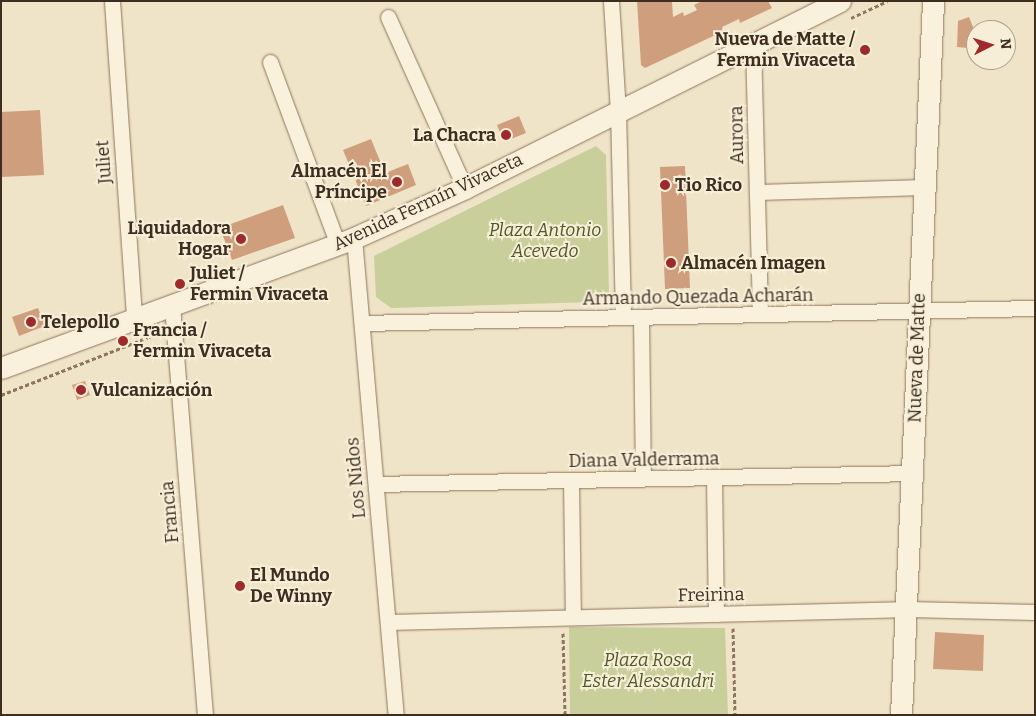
<!DOCTYPE html>
<html>
<head>
<meta charset="utf-8">
<style>
  body { margin:0 }
  #map { position:relative; width:1036px; height:716px; overflow:hidden; background:#f0e4c8; font-family:Bitter,serif }
  div>[style] { position:absolute }
  .green>* { inset:0; background:#c9cf9b }
  .building>* { inset:0; background:#cf9f7d }
  .path>* { height:3px; margin-top:-1.5px; transform-origin:0; background:repeating-linear-gradient(90deg,#8d765c 0 4px,transparent 0 6.5px) }
  .roads { filter:drop-shadow(0 0 1px #8d765c) drop-shadow(0 0 1px #8d765c) }
  .street>* { height:15px; margin:-7.5px; padding:0 7.5px; transform-origin:7.5px; border-radius:7.5px; background:#faf1dc }
  .secondary>* { height:21px; margin:-10.5px; padding:0 10.5px; transform-origin:10.5px; border-radius:10.5px; background:#faf1dc }
  .dots>* { width:14px; height:14px; translate:-50% -50%; box-sizing:border-box; border:2px solid #f7eed8; border-radius:50% }
  span { translate:-50% -50%; white-space:nowrap; text-align:center; line-height:1.15; -webkit-text-stroke:4px #f7eed8; paint-order:stroke }
  .poi-label { font-size:18px; color:#3d2e20; font-weight:700 }
  .right { translate:-100% -50%; text-align:right }
  .left { translate:0 -50%; text-align:left }
  .street-label { font-size:18px; color:#3d2e20 }
  .park-label { font-size:18px; color:#4d5a26; font-style:italic }
  .frame { position:absolute; inset:0; border:2px solid #3d2e20; pointer-events:none }
  .north { position:absolute; left:966px; top:20px; width:50px; height:50px; box-sizing:border-box; background:#f7eed8; border:1px solid #ada18e; border-radius:50%; rotate:85deg; font-size:14px; font-weight:700; line-height:20px; text-align:center; color:#3d2e20 }
  .north::after { content:''; display:block; margin:auto; width:18px; height:22px; background:#9e2a2b; clip-path:polygon(50% 0,100% 100%,50% 72%,0 100%) }
</style>
</head>
<body>
<div id="map">
  <div class="green">
    <div style="clip-path:polygon(596px 146px,606px 155px,609px 295px,596px 302px,391px 308px,376px 297px,374px 256px)"></div>
    <div style="clip-path:polygon(569px 627px,725px 628px,728px 715px,570px 715px)"></div>
  </div>
  <div class="building">
    <div style="clip-path:polygon(637px 1px,672px 1px,673px 17px,683px 12px,684px 16px,697px 10px,694px 5px,702px 1px,768px 1px,772px 8px,740px 23px,739px 19px,722px 27px,724px 31px,645px 68px,641px 65px)"></div>
    <div style="clip-path:polygon(969px 17px,975px 32px,968px 37px,968px 48px,957px 47px,958px 21px)"></div>
    <div style="clip-path:polygon(40px 110px,44px 175px,1px 177px,1px 112px)"></div>
    <div style="clip-path:polygon(519px 116px,526px 133px,504px 142px,497px 125px)"></div>
    <div style="clip-path:polygon(371px 139px,385px 173px,408px 164px,416px 185px,366px 206px,343px 150px)"></div>
    <div style="clip-path:polygon(685px 166px,690px 288px,665px 289px,660px 167px)"></div>
    <div style="clip-path:polygon(283px 205px,295px 238px,232px 260px,220px 228px)"></div>
    <div style="clip-path:polygon(38px 308px,45px 326px,19px 336px,12px 317px)"></div>
    <div style="clip-path:polygon(85px 381px,90px 395px,77px 400px,72px 385px)"></div>
    <div style="clip-path:polygon(935px 632px,984px 635px,983px 671px,933px 669px)"></div>
  </div>
  <div class="path">
    <div style="left:851px;top:18px;width:40px;rotate:-25deg"></div>
    <div style="left:1px;top:395px;width:170px;rotate:-21.4deg"></div>
    <div style="left:733px;top:628px;width:87px;rotate:88.7deg"></div>
    <div style="left:563px;top:633px;width:82px;rotate:88.6deg"></div>
  </div>
  <div class="roads">
    <div class="street">
      <div style="left:112px;top:1px;width:319px;rotate:86deg"></div>
      <div style="left:611px;top:1px;width:110px;rotate:86.4deg"></div>
      <div style="left:618px;top:111px;width:206px;rotate:88.6deg"></div>
      <div style="left:388px;top:17px;width:188px;rotate:65.8deg"></div>
      <div style="left:753px;top:44px;width:270px;rotate:88.5deg"></div>
      <div style="left:270px;top:62px;width:195px;rotate:69.6deg"></div>
      <div style="left:757px;top:192px;width:168px;rotate:-1.7deg"></div>
      <div style="left:354px;top:238px;width:479px;rotate:85deg"></div>
      <div style="left:172px;top:305px;width:411px;rotate:85.4deg"></div>
      <div style="left:641px;top:317px;width:161px;rotate:89.3deg"></div>
      <div style="left:362px;top:323px;width:673px;rotate:-1.28deg"></div>
      <div style="left:714px;top:477px;width:137px;rotate:89.2deg"></div>
      <div style="left:571px;top:480px;width:137px;rotate:89.2deg"></div>
      <div style="left:376px;top:484px;width:537px;rotate:-1.17deg"></div>
      <div style="left:388px;top:622px;width:519px;rotate:-1.43deg"></div>
      <div style="left:907px;top:609px;width:128px;rotate:1.3deg"></div>
    </div>
    <div class="secondary">
      <div style="left:1px;top:368px;width:376px;rotate:-20.2deg"></div>
      <div style="left:354px;top:238px;width:122px;rotate:-24.2deg"></div>
      <div style="left:465px;top:188px;width:419px;rotate:-26.5deg"></div>
      <div style="left:901px;top:715px;width:715px;rotate:-87.43deg"></div>
    </div>
  </div>
  <div class="dots">
    <div style="left:865px;top:50px;background:#9e2a2b"></div>
    <div style="left:506px;top:135px;background:#9e2a2b"></div>
    <div style="left:397px;top:182px;background:#9e2a2b"></div>
    <div style="left:665px;top:185px;background:#9e2a2b"></div>
    <div style="left:241px;top:239px;background:#9e2a2b"></div>
    <div style="left:671px;top:263px;background:#9e2a2b"></div>
    <div style="left:180px;top:284px;background:#9e2a2b"></div>
    <div style="left:31px;top:322px;background:#9e2a2b"></div>
    <div style="left:123px;top:341px;background:#9e2a2b"></div>
    <div style="left:81px;top:390px;background:#9e2a2b"></div>
    <div style="left:240px;top:586px;background:#9e2a2b"></div>
  </div>
  <div class="poi-label">
    <span class="right" style="left:855px;top:50px">Nueva de Matte /<br>Fermin Vivaceta</span>
    <span class="right" style="left:496px;top:135px">La Chacra</span>
    <span class="right" style="left:387px;top:182px">Almacén El<br>Príncipe</span>
    <span class="left" style="left:675px;top:185px">Tio Rico</span>
    <span class="right" style="left:231px;top:239px">Liquidadora<br>Hogar</span>
    <span class="left" style="left:681px;top:263px">Almacén Imagen</span>
    <span class="left" style="left:190px;top:284px">Juliet /<br>Fermin Vivaceta</span>
    <span class="left" style="left:41px;top:322px">Telepollo</span>
    <span class="left" style="left:133px;top:341px">Francia /<br>Fermin Vivaceta</span>
    <span class="left" style="left:91px;top:390px">Vulcanización</span>
    <span class="left" style="left:250px;top:586px">El Mundo<br>De Winny</span>
  </div>
  <div class="street-label">
    <span style="left:737px;top:135px;rotate:-91deg">Aurora</span>
    <span style="left:104px;top:162px;rotate:-94deg">Juliet</span>
    <span style="left:428px;top:202px;rotate:-25deg">Avenida Fermín Vivaceta</span>
    <span style="left:698px;top:297px;rotate:-1deg">Armando Quezada Acharán</span>
    <span style="left:917px;top:358px;rotate:-88deg">Nueva de Matte</span>
    <span style="left:644px;top:460px;rotate:-1deg">Diana Valderrama</span>
    <span style="left:356px;top:478px;rotate:-95deg">Los Nidos</span>
    <span style="left:170px;top:512px;rotate:-95deg">Francia</span>
    <span style="left:711px;top:595px;rotate:-1deg">Freirina</span>
  </div>
  <div class="park-label">
    <span style="left:545px;top:241px">Plaza Antonio<br>Acevedo</span>
    <span style="left:648px;top:671px">Plaza Rosa<br>Ester Alessandri</span>
  </div>
  <div class="frame"></div>
  <div class="north">N</div>
</div>
</body>
</html>
